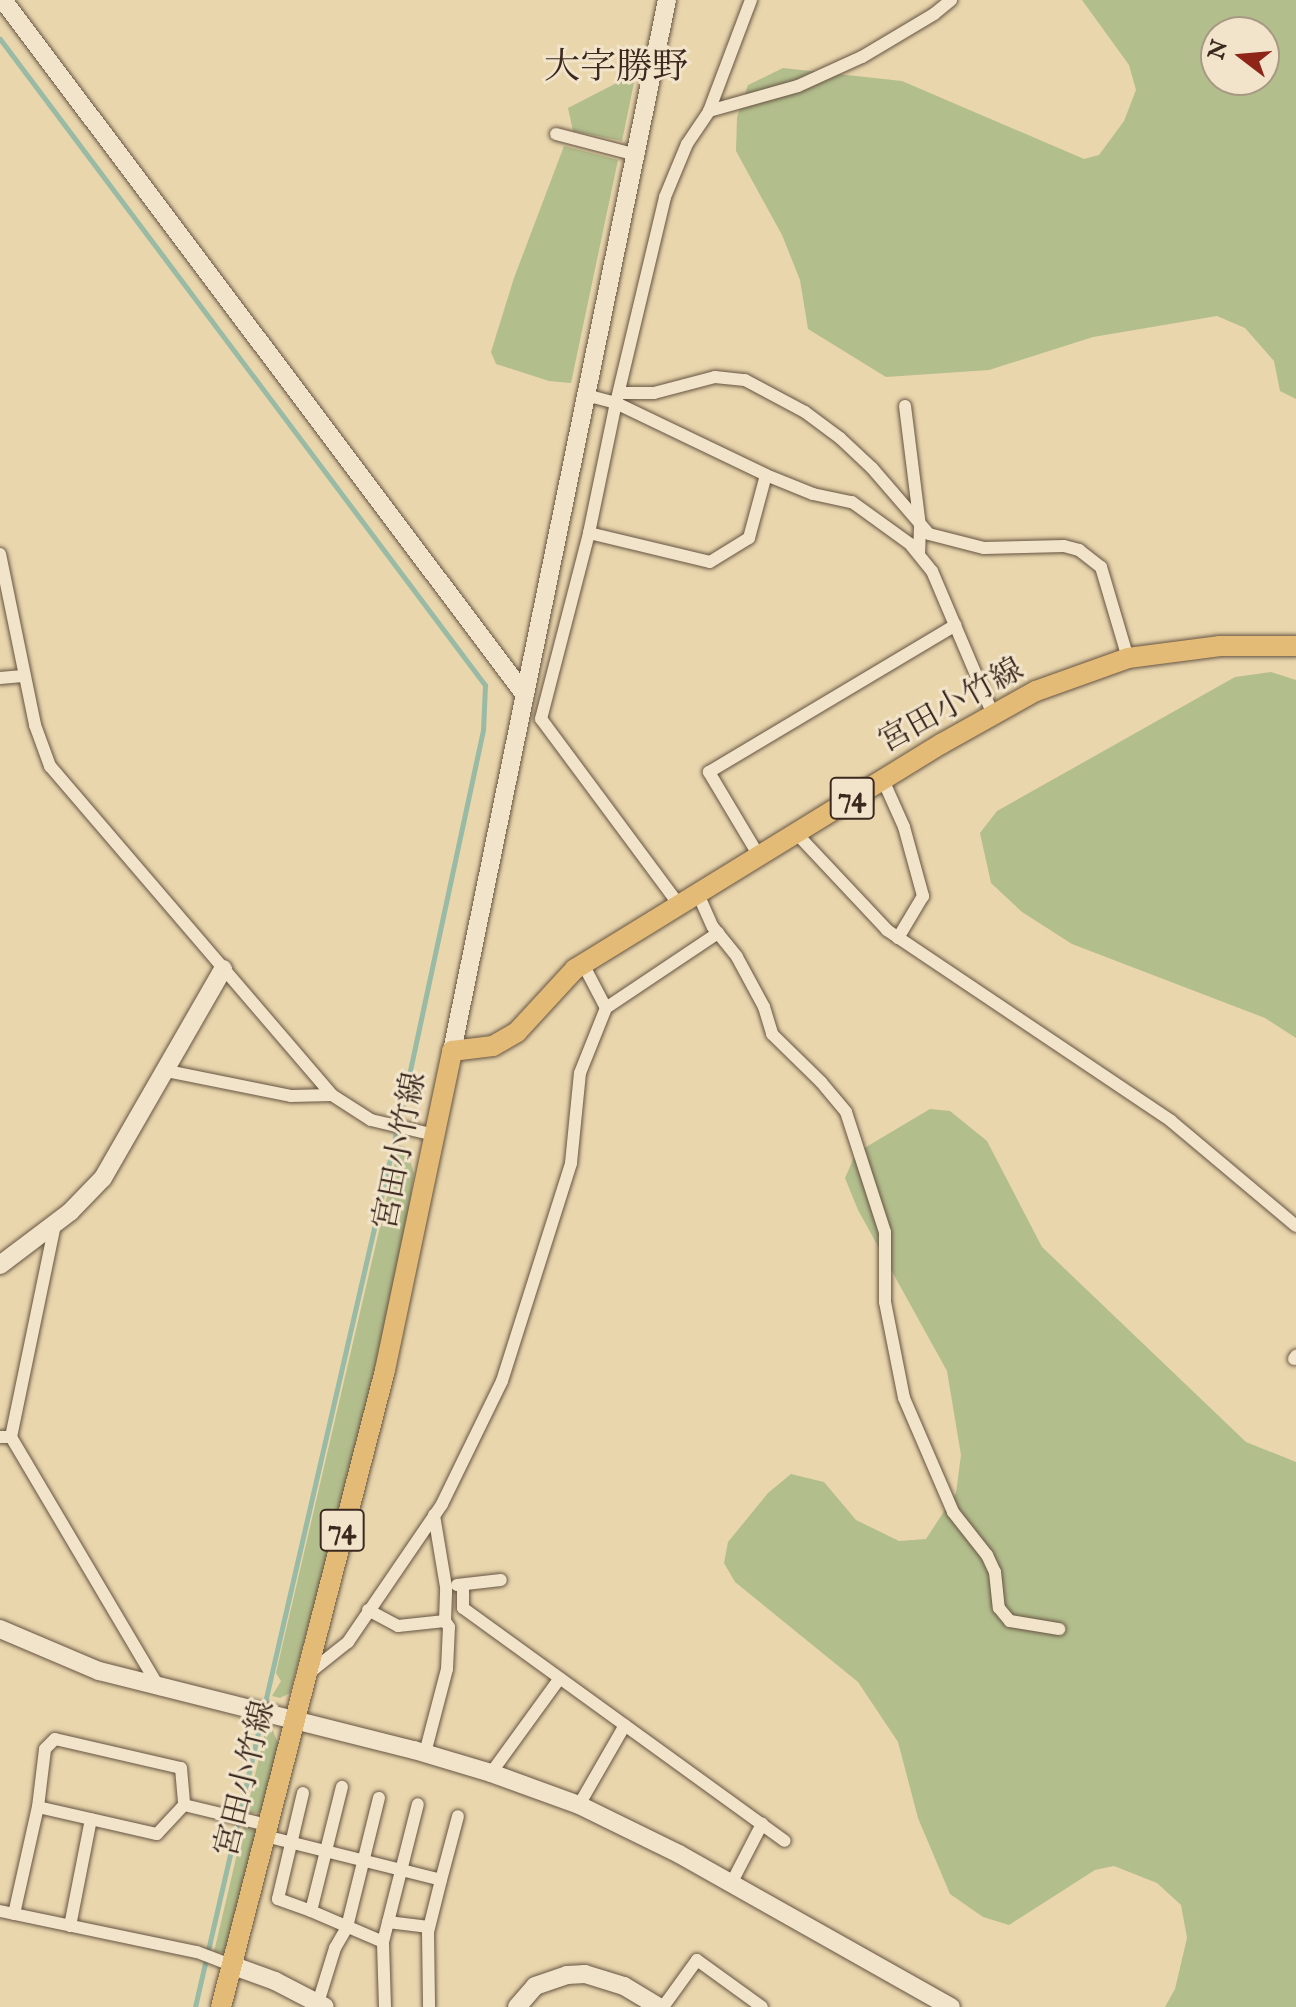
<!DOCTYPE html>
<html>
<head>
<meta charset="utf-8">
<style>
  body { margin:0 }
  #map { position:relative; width:1296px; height:2007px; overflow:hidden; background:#e9d6ad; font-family:"IM FELL English","Noto Serif JP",serif }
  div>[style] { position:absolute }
  .green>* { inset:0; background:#b3be8d }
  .stream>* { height:5px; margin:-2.5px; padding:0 2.5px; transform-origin:2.5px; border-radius:2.5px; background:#99baa5 }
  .roads { filter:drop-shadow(0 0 2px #665442) drop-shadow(0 0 2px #665442) }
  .street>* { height:12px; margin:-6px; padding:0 6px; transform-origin:6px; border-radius:6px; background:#f1e4ca }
  .secondary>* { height:18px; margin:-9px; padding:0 9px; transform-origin:9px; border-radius:9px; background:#f1e4ca }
  .primary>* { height:20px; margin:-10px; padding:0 10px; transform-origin:10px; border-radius:10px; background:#e4bb76 }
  span { translate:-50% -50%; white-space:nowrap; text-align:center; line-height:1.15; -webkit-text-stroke:6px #f1e4ca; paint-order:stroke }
  .shield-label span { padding:2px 6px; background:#f1e4ca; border:2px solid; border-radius:6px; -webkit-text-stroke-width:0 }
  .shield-label { font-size:30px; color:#3b281e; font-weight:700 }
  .street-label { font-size:32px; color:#3b281e }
  .quarter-label { font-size:36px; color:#3b281e }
  .north { position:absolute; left:1200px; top:16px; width:80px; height:80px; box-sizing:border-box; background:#f1e4ca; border:2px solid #a89985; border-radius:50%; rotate:286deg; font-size:22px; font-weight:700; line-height:32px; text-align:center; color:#3b281e }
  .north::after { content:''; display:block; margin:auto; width:28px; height:36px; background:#8f2418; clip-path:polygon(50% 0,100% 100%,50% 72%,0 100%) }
</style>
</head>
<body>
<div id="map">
  <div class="green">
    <div style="clip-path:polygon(evenodd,1082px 0,1296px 0,1296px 399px,1280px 391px,1274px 361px,1245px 328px,1217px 316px,1093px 337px,989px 370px,886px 377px,808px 329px,800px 280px,782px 235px,736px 151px,737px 117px,748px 85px,783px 68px,902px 81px,1084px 159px,1099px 155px,1124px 121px,1136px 90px,1129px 65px,1082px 0,1216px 32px,1264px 32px,1264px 80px,1216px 80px,1216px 32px)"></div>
    <div style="clip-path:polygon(636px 73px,622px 141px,573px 131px,568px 108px)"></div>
    <div style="clip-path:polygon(564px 146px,618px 160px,571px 383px,549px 381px,496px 364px,491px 352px,514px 278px)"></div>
    <div style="clip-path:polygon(1271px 672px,1296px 680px,1296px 1038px,1265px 1018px,1072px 944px,1022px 912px,991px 883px,980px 833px,997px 811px,1235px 677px)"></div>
    <div style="clip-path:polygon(930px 1109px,950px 1111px,987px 1141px,1042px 1247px,1246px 1442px,1296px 1462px,1296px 2007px,1165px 2007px,1175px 1989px,1187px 1938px,1181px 1905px,1157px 1883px,1114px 1866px,1095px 1870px,1009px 1925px,983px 1917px,950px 1894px,918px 1818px,898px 1742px,858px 1682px,735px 1582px,724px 1563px,728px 1542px,768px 1493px,791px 1474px,824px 1482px,856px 1520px,899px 1541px,926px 1539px,956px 1493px,961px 1455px,947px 1371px,858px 1210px,845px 1178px,856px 1153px)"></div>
    <div style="clip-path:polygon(399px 1145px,406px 1147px,414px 1173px,401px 1267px,363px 1427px,290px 1693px,280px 1698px,272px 1696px,281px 1681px,276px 1673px)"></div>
    <div style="clip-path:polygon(266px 1728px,273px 1731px,279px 1746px,263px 1812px,246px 1814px)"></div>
    <div style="clip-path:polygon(244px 1824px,258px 1832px,228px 1951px,218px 1953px,214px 1952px)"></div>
  </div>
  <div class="stream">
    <div style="left:0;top:39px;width:808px;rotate:53.1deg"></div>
    <div style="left:485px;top:685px;width:45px;rotate:92.5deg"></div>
    <div style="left:483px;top:730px;width:390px;rotate:102.1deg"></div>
    <div style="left:401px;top:1111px;width:919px;rotate:102.95deg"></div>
  </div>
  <div class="roads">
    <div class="street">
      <div style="left:709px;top:111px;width:92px;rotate:-15.7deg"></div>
      <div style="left:798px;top:86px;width:70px;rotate:-24.4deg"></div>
      <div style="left:862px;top:57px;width:84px;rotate:-30.8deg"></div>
      <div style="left:934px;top:14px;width:22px;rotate:-39deg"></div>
      <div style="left:556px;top:134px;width:80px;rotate:14.6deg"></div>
      <div style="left:619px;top:393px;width:35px"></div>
      <div style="left:654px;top:393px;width:63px;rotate:-14.7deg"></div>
      <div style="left:715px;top:377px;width:30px;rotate:6deg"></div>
      <div style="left:745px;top:380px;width:68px;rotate:28.1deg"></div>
      <div style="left:805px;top:412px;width:44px;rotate:36.6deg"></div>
      <div style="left:840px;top:438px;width:44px;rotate:43.2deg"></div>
      <div style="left:872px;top:468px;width:87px;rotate:49.2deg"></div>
      <div style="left:929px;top:534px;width:57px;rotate:14.3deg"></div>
      <div style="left:984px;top:548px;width:80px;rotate:-1.4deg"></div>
      <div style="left:1064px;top:546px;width:16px;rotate:15deg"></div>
      <div style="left:1079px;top:550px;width:28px;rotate:38deg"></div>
      <div style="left:1101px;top:567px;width:95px;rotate:73.5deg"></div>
      <div style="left:586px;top:395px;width:31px;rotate:15deg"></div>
      <div style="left:616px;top:403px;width:212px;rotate:-76.6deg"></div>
      <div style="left:665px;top:197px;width:57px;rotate:-67.5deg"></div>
      <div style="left:687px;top:144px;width:40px;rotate:-56deg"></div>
      <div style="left:709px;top:111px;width:119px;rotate:-69.3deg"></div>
      <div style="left:905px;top:406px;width:122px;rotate:82.9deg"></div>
      <div style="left:920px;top:527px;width:25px;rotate:92deg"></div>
      <div style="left:589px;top:533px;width:124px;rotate:13.5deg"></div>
      <div style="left:710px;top:562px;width:46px;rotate:-31.6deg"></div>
      <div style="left:749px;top:538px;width:65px;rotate:-74.9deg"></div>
      <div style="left:0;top:554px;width:175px;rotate:78.4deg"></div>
      <div style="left:35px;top:725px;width:44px;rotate:69.9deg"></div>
      <div style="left:50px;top:766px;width:433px;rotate:49.4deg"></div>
      <div style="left:332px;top:1095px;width:46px;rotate:32.7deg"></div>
      <div style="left:371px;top:1120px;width:66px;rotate:13.2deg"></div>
      <div style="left:0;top:678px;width:23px;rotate:-5deg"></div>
      <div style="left:883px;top:780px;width:51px;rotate:65.9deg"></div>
      <div style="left:904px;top:827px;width:72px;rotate:74.6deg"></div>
      <div style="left:923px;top:896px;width:49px;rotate:120.8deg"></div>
      <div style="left:796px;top:833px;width:133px;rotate:46.8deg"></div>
      <div style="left:887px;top:930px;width:342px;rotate:33.9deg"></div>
      <div style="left:1171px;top:1121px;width:163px;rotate:40deg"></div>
      <div style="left:759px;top:856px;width:98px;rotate:-120.8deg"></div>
      <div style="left:709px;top:772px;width:287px;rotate:-30.8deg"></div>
      <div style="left:698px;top:894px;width:36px;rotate:66deg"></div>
      <div style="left:713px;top:927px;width:38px;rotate:51deg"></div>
      <div style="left:737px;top:957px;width:57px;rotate:61.6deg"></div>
      <div style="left:764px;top:1007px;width:28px;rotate:73deg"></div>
      <div style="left:772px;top:1034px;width:69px;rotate:44.4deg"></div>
      <div style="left:821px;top:1082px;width:39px;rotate:50deg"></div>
      <div style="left:846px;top:1112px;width:126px;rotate:72deg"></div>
      <div style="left:885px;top:1232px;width:70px;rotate:90deg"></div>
      <div style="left:885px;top:1302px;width:98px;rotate:78.8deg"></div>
      <div style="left:904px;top:1398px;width:124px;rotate:66.7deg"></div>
      <div style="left:953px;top:1512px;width:55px;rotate:51.7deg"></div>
      <div style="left:987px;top:1555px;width:19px;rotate:65deg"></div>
      <div style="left:995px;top:1572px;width:36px;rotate:84deg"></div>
      <div style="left:999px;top:1608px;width:17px;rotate:50deg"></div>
      <div style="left:1010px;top:1621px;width:50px;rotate:9.3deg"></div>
      <div style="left:680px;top:906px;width:233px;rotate:-126.6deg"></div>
      <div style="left:541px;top:719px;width:192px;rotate:-75.5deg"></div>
      <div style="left:589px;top:533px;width:133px;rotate:-78.3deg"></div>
      <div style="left:616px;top:403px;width:166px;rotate:25.6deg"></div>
      <div style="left:766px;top:475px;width:51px;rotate:22deg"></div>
      <div style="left:813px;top:494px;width:40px;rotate:12deg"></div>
      <div style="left:852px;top:502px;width:72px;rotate:35.9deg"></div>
      <div style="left:910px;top:544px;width:35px;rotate:51deg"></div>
      <div style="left:932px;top:571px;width:156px;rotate:67deg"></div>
      <div style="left:606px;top:1008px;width:135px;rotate:-33.8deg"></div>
      <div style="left:167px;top:1071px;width:126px;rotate:11.4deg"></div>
      <div style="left:291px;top:1096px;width:41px;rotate:-1.4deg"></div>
      <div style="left:1294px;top:1359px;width:4px;rotate:-56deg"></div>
      <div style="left:0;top:1437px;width:11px"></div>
      <div style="left:11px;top:1437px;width:217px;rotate:-78.3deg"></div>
      <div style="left:11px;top:1437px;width:293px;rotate:59.4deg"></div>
      <div style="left:457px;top:1585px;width:44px;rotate:-6.5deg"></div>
      <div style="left:463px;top:1585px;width:23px;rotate:90deg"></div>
      <div style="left:463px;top:1608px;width:397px;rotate:35.9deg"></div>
      <div style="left:368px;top:1610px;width:34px;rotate:28deg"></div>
      <div style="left:398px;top:1626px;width:47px;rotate:-6.1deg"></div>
      <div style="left:445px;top:1621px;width:34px;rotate:-88deg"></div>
      <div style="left:446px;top:1587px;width:73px;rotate:-99.5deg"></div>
      <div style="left:309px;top:1673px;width:50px;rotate:-38.5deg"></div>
      <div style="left:348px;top:1642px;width:167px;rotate:-55.7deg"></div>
      <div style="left:442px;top:1504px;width:137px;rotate:-64deg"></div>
      <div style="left:502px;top:1381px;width:229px;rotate:-72.4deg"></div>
      <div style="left:571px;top:1163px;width:90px;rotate:-84.3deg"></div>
      <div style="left:580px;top:1073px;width:70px;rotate:-68.2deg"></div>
      <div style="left:606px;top:1008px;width:50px;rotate:-117.6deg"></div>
      <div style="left:425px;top:1753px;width:87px;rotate:-75.3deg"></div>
      <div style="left:447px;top:1669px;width:42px;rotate:-87.3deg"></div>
      <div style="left:449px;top:1627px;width:7px;rotate:-124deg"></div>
      <div style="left:491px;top:1773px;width:117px;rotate:-54deg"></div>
      <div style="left:303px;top:1793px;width:109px;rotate:103.3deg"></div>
      <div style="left:278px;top:1899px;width:35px;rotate:20deg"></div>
      <div style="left:311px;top:1911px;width:128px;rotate:-76deg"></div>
      <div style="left:579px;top:1805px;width:92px;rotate:-60.1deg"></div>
      <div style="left:38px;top:1807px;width:58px;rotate:-83.1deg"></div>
      <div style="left:45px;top:1749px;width:14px;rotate:-45deg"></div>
      <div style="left:55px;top:1739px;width:129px;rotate:13deg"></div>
      <div style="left:181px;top:1768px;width:37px;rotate:85deg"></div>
      <div style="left:265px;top:1836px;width:181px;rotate:14deg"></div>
      <div style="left:441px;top:1880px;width:54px;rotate:104deg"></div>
      <div style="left:428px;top:1932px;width:75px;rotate:89.2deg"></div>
      <div style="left:441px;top:1880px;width:66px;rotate:-75.1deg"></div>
      <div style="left:731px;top:1884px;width:68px;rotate:-62.7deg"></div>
      <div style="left:0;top:1911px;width:201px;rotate:11.8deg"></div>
      <div style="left:197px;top:1952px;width:36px;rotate:21deg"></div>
      <div style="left:311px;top:1911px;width:78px;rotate:23.3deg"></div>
      <div style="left:14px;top:1914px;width:110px;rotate:-77.4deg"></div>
      <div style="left:38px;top:1807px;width:122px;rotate:12.8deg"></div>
      <div style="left:157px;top:1834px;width:40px;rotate:-47deg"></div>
      <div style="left:184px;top:1805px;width:85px;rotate:13.5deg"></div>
      <div style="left:388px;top:1922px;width:41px;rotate:7deg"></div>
      <div style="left:70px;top:1926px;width:109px;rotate:-78.9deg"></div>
      <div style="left:318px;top:2003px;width:58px;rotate:-72.8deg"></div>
      <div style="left:335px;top:1948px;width:24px;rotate:-60deg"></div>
      <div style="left:347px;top:1927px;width:133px;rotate:-76.1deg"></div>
      <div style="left:385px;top:2007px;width:65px;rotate:-91.8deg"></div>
      <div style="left:383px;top:1942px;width:142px;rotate:-75.8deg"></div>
      <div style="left:663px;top:2007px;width:58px;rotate:-54.1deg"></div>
      <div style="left:697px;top:1960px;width:80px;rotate:35.9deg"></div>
    </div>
    <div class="secondary">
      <div style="left:3px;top:0;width:869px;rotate:53.09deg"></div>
      <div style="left:452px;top:1051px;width:1073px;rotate:-78.44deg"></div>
      <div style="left:0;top:1265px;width:88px;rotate:-37.1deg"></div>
      <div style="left:70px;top:1212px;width:47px;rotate:-45.9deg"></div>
      <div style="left:103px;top:1178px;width:241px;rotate:-60.1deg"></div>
      <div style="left:0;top:1629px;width:108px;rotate:23deg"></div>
      <div style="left:99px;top:1671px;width:325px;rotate:14.1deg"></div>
      <div style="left:414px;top:1750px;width:80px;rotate:16.6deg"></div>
      <div style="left:491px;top:1773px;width:94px;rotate:20deg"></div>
      <div style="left:579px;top:1805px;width:111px;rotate:26.1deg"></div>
      <div style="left:679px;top:1854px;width:312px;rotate:29.4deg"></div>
      <div style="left:231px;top:1965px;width:47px;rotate:20deg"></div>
      <div style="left:275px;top:1981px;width:56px;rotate:27.5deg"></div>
      <div style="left:517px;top:2007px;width:28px;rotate:-49deg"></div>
      <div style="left:535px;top:1986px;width:34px;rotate:-19deg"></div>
      <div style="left:567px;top:1975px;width:18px;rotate:-3deg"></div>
      <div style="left:585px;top:1974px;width:41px;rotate:17.1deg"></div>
      <div style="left:624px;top:1986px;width:41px;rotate:31deg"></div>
    </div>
    <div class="primary">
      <div style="left:221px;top:2007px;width:658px;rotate:-75.56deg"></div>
      <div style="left:385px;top:1370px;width:326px;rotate:-78.1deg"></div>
      <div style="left:452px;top:1051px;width:41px;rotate:-7deg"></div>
      <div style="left:493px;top:1046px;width:28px;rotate:-30deg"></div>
      <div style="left:517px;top:1032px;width:86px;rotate:-47.4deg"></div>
      <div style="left:575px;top:969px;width:430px;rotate:-31.6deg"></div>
      <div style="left:941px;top:744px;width:109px;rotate:-29.2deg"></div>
      <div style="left:1036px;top:691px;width:98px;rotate:-19.7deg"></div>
      <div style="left:1128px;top:658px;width:93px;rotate:-7.4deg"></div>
      <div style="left:1220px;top:646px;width:76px"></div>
    </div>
  </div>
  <div class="shield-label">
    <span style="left:852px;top:798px">74</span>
    <span style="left:342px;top:1530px">74</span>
  </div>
  <div class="street-label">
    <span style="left:952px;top:707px;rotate:-29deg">宮田小竹線</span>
    <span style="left:402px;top:1151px;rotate:-79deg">宮田小竹線</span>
    <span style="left:247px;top:1779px;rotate:-76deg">宮田小竹線</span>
  </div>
  <div class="quarter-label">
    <span style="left:616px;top:69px">大字勝野</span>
  </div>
  <div class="north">N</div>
</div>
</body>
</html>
